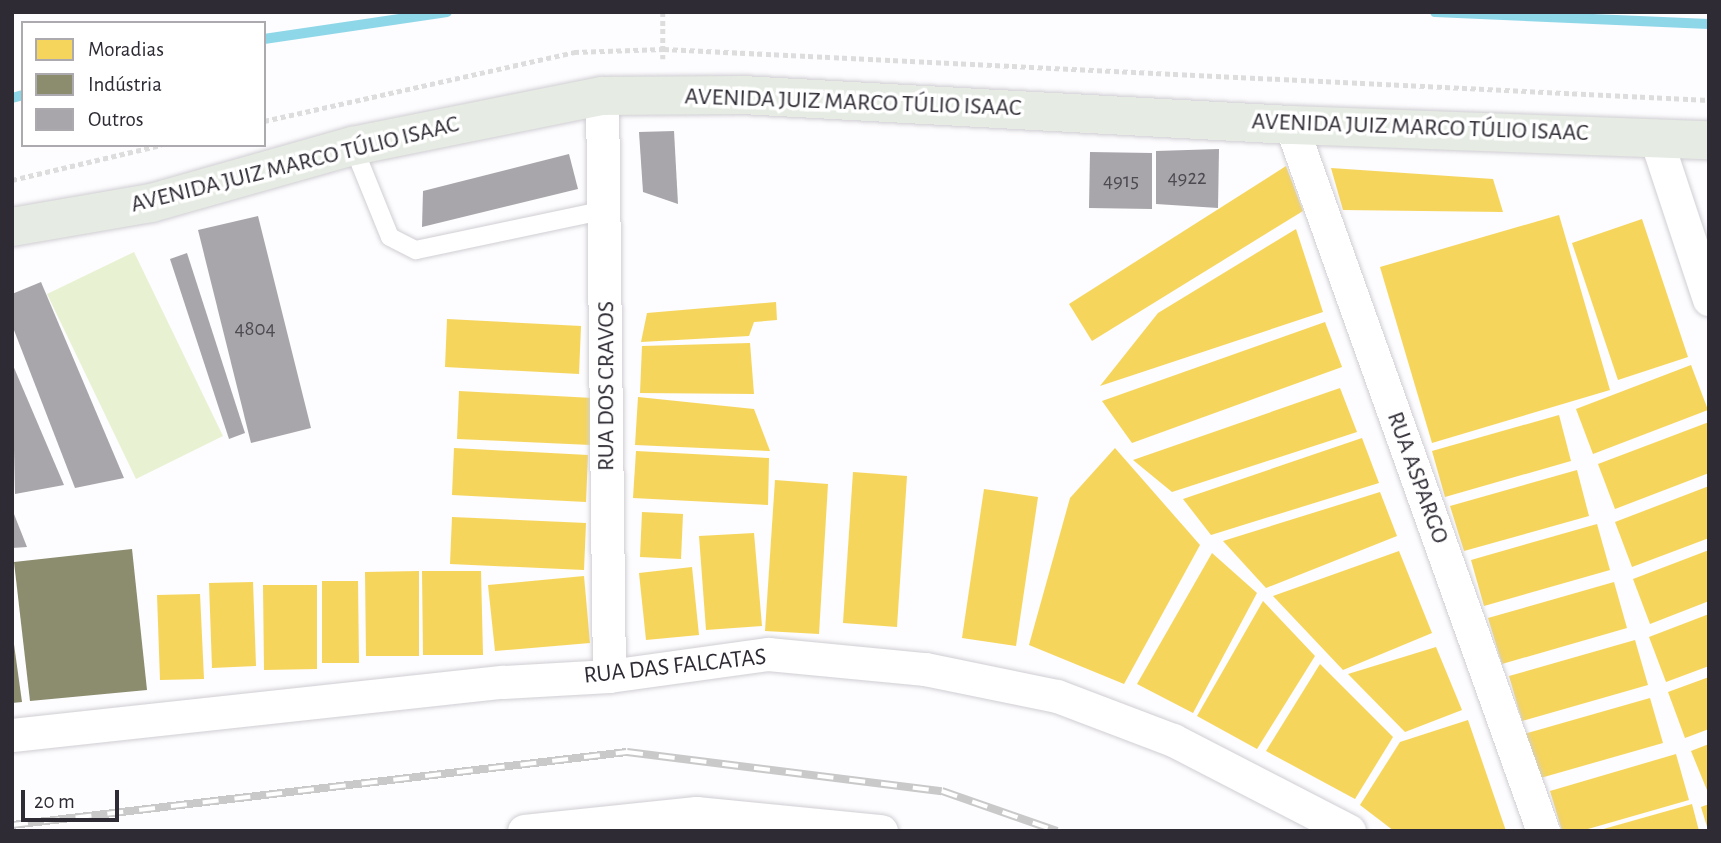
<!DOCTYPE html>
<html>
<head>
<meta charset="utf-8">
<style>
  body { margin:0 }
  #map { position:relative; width:1721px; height:843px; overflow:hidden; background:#fdfcfe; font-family:"Alegreya Sans",sans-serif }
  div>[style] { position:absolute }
  .green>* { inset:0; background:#e8f2d3 }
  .homes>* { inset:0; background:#f6d55c }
  .industry>* { inset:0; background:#8c8c6e }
  .stream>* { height:10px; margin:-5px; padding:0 5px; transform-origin:5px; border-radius:5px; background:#8ed7e8 }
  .building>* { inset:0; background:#a8a6aa }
  .path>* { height:4.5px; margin-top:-2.25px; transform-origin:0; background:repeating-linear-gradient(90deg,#deddde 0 5px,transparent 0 8.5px) }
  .roads { filter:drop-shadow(0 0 2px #d0ced3) drop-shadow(0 0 2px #d0ced3) }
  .lane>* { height:18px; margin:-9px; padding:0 9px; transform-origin:9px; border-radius:9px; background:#fff }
  .street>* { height:33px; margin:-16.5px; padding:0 16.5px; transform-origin:16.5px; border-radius:16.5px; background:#fff }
  .primary>* { height:38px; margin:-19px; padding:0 19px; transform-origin:19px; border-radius:19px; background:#e6ece4 }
  .rail>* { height:8px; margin-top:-4px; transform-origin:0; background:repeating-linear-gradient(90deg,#fff 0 16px,#c9c9ca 0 32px); box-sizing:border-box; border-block:2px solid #c9c9ca }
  span { translate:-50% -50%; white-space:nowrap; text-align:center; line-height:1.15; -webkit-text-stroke:7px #fff; paint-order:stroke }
  .number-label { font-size:21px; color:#4d4a52 }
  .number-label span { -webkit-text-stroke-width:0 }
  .street-label { font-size:24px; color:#2f2b34 }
  .frame { position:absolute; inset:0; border:14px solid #2f2b34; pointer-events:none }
  .legend { position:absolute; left:21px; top:21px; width:245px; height:126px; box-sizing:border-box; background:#fff; border:2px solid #acaaae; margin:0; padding:9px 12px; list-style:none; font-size:21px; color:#2f2b34 }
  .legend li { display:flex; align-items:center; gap:14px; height:35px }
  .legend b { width:35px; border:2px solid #acaaae }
  .scale { position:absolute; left:21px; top:790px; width:98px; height:32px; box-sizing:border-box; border:4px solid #2f2b34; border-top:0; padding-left:9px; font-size:21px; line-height:24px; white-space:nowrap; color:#2f2b34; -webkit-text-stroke:5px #fff; paint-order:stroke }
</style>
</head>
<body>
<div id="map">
  <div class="green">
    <div style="clip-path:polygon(134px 252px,223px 436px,136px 479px,47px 294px)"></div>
  </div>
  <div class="homes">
    <div style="clip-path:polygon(1286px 166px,1303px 211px,1092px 341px,1069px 304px)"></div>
    <div style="clip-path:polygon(1331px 168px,1493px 179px,1503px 212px,1343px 210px)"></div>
    <div style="clip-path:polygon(1559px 215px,1610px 390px,1432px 443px,1380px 267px)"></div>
    <div style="clip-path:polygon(1642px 219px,1688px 357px,1618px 380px,1572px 243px)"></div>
    <div style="clip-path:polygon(1296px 229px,1323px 312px,1100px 386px,1158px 313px)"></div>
    <div style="clip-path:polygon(776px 302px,777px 320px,754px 322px,749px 336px,641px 342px,647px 313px)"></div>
    <div style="clip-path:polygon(447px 319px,581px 326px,579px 374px,445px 367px)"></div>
    <div style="clip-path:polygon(1325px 322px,1342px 367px,1132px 443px,1102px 401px)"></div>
    <div style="clip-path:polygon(750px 343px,754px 394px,640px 393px,642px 346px)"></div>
    <div style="clip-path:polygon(1691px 365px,1708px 410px,1593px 454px,1576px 409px)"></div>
    <div style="clip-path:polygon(1340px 388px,1357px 432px,1172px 492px,1133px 460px)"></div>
    <div style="clip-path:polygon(459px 391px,593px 398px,591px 445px,457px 439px)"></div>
    <div style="clip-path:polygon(638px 397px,754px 409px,770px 451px,635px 445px)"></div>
    <div style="clip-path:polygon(1559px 415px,1571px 461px,1445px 497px,1432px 451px)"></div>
    <div style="clip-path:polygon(1709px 422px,1709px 473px,1615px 509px,1598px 464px)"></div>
    <div style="clip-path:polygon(1362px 438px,1379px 483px,1211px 535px,1183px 499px)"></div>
    <div style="clip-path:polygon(454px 448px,588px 455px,586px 502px,452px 495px)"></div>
    <div style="clip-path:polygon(1115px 448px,1200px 545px,1124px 684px,1029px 645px,1070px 498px)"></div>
    <div style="clip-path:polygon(636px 451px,769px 458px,768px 505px,633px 498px)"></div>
    <div style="clip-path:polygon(1577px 470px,1589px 516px,1464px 551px,1450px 506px)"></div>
    <div style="clip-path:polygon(853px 472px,907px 476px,897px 627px,843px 623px)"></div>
    <div style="clip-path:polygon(775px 480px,828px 484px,819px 634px,765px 631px)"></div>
    <div style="clip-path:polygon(1709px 486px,1709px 538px,1632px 567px,1615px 522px)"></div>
    <div style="clip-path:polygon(984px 489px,1038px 497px,1016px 646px,962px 638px)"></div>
    <div style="clip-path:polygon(1380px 492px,1397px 536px,1266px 588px,1223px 541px)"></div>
    <div style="clip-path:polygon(642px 512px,683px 514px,681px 559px,640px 557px)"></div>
    <div style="clip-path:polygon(452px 517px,586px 523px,584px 570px,450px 564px)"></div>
    <div style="clip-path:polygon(1597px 524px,1610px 570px,1484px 606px,1471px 560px)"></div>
    <div style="clip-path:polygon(754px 533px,762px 626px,706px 630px,699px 536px)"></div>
    <div style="clip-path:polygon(1709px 550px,1709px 601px,1650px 624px,1633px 579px)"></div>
    <div style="clip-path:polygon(1399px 551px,1432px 633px,1343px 670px,1273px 596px)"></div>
    <div style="clip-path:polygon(1212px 553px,1257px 593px,1193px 713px,1137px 684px)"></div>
    <div style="clip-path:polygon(692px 567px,699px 635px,646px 640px,639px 573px)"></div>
    <div style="clip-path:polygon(419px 571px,419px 656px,366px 656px,365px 572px)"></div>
    <div style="clip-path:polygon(422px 571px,481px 571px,483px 655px,423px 655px)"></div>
    <div style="clip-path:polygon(584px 576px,590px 643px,495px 651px,488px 585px)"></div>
    <div style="clip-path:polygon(322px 581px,358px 581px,359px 663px,322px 663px)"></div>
    <div style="clip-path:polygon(253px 582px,256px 666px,212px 668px,209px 583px)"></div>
    <div style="clip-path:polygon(1614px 582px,1627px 628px,1502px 664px,1488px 618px)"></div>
    <div style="clip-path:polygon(263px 585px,317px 585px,317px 669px,264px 670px)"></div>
    <div style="clip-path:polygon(200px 594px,204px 679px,160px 680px,157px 595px)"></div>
    <div style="clip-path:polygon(1263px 601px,1315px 656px,1257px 749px,1197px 716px)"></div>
    <div style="clip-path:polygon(1709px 614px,1709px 666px,1666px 682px,1649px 637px)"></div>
    <div style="clip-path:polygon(1635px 640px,1648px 685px,1522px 721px,1509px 676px)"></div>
    <div style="clip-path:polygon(1436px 647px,1462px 710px,1405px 732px,1348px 674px)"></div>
    <div style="clip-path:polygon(1320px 664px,1393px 737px,1355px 799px,1266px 751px)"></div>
    <div style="clip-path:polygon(1709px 677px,1709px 729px,1685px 738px,1668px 692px)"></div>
    <div style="clip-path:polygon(1650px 698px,1663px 743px,1537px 779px,1524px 734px)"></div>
    <div style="clip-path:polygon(1468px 720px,1506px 831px,1394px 831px,1360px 805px,1400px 742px)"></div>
    <div style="clip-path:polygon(1709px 744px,1709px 795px,1691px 751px)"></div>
    <div style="clip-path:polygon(1676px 754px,1689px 800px,1581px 831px,1562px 831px,1550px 791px)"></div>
    <div style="clip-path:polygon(1692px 804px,1699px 831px,1600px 831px,1600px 830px)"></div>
    <div style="clip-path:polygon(1709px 804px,1709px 830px,1708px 830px,1701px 807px)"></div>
  </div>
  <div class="industry">
    <div style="clip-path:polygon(132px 549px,147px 690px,30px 701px,14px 562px)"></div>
    <div style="clip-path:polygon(12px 630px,22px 702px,12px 703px)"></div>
  </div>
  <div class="stream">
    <div style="left:1435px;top:12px;width:274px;rotate:2.5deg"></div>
    <div style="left:264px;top:39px;width:185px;rotate:-8.4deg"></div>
    <div style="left:12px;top:98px;width:11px;rotate:-15deg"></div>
  </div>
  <div class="building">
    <div style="clip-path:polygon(674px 131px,678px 204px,643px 192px,639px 132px)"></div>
    <div style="clip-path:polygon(1219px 149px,1218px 208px,1156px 204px,1156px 151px)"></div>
    <div style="clip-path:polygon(1090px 152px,1152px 153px,1152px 209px,1089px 208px)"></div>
    <div style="clip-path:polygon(569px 154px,578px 189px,422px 227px,423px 191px)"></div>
    <div style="clip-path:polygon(258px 216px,311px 428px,251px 443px,198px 230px)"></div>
    <div style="clip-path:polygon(187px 253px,245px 433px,229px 439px,170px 259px)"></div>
    <div style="clip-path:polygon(41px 282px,124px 478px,75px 488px,12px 325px,12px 294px)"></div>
    <div style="clip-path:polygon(12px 363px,64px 485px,15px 494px)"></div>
    <div style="clip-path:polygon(12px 509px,27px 547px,12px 548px)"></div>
  </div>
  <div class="path">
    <div style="left:663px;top:12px;width:47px;rotate:90deg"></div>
    <div style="left:264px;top:121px;width:318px;rotate:-12.5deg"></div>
    <div style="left:574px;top:52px;width:90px;rotate:-1.9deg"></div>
    <div style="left:664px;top:49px;width:1046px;rotate:2.79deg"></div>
    <div style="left:12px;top:180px;width:153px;rotate:-13.2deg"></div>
  </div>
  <div class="roads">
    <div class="lane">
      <div style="left:353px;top:146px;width:98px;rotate:67.9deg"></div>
      <div style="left:390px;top:237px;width:29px;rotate:27deg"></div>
      <div style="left:416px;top:250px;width:194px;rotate:-11.9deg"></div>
    </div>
    <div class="street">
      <div style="left:602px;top:96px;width:580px;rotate:89.31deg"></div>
      <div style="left:1291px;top:125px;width:750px;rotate:70.36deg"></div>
      <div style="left:1655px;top:136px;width:172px;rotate:71.7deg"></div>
      <div style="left:12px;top:735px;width:494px;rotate:-6.2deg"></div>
      <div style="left:503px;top:682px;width:106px;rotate:-3.2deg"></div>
      <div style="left:609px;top:676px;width:161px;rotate:-7.9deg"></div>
      <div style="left:768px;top:654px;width:158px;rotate:5.5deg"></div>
      <div style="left:925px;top:669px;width:135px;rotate:11.6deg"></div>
      <div style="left:1057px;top:696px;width:124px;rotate:20.8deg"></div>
      <div style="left:1173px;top:740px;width:198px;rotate:27.3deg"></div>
      <div style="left:524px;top:831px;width:173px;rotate:-6deg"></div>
      <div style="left:696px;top:813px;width:186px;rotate:5.6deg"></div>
    </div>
    <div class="primary">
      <div style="left:12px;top:227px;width:141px;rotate:-9.8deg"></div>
      <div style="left:151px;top:203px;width:210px;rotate:-15.8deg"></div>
      <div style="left:353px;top:146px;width:254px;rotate:-11.4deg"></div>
      <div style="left:602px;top:96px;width:140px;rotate:-0.4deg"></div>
      <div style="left:742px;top:95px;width:550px;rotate:3.13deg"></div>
      <div style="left:1291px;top:125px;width:418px;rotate:2.1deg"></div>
    </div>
  </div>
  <div class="rail">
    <div style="left:12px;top:825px;width:619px;rotate:-6.77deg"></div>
    <div style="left:627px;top:752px;width:317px;rotate:7.1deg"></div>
    <div style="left:942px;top:791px;width:122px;rotate:19.2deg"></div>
  </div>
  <div class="number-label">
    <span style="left:1187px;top:178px">4922</span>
    <span style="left:1121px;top:181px">4915</span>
    <span style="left:255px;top:329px">4804</span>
  </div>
  <div class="street-label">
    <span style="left:853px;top:103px;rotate:2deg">AVENIDA JUIZ MARCO TÚLIO ISAAC</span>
    <span style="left:1420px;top:128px;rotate:2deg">AVENIDA JUIZ MARCO TÚLIO ISAAC</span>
    <span style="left:295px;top:165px;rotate:-14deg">AVENIDA JUIZ MARCO TÚLIO ISAAC</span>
    <span style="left:607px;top:386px;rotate:-90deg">RUA DOS CRAVOS</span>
    <span style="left:1417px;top:478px;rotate:70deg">RUA ASPARGO</span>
    <span style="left:675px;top:667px;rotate:-6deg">RUA DAS FALCATAS</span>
  </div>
  <div class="frame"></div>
  <ul class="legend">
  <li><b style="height:19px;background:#f6d55c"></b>Moradias</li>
  <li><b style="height:19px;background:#8c8c6e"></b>Indústria</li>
  <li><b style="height:19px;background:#a8a6aa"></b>Outros</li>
  </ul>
  <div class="scale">20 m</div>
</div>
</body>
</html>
